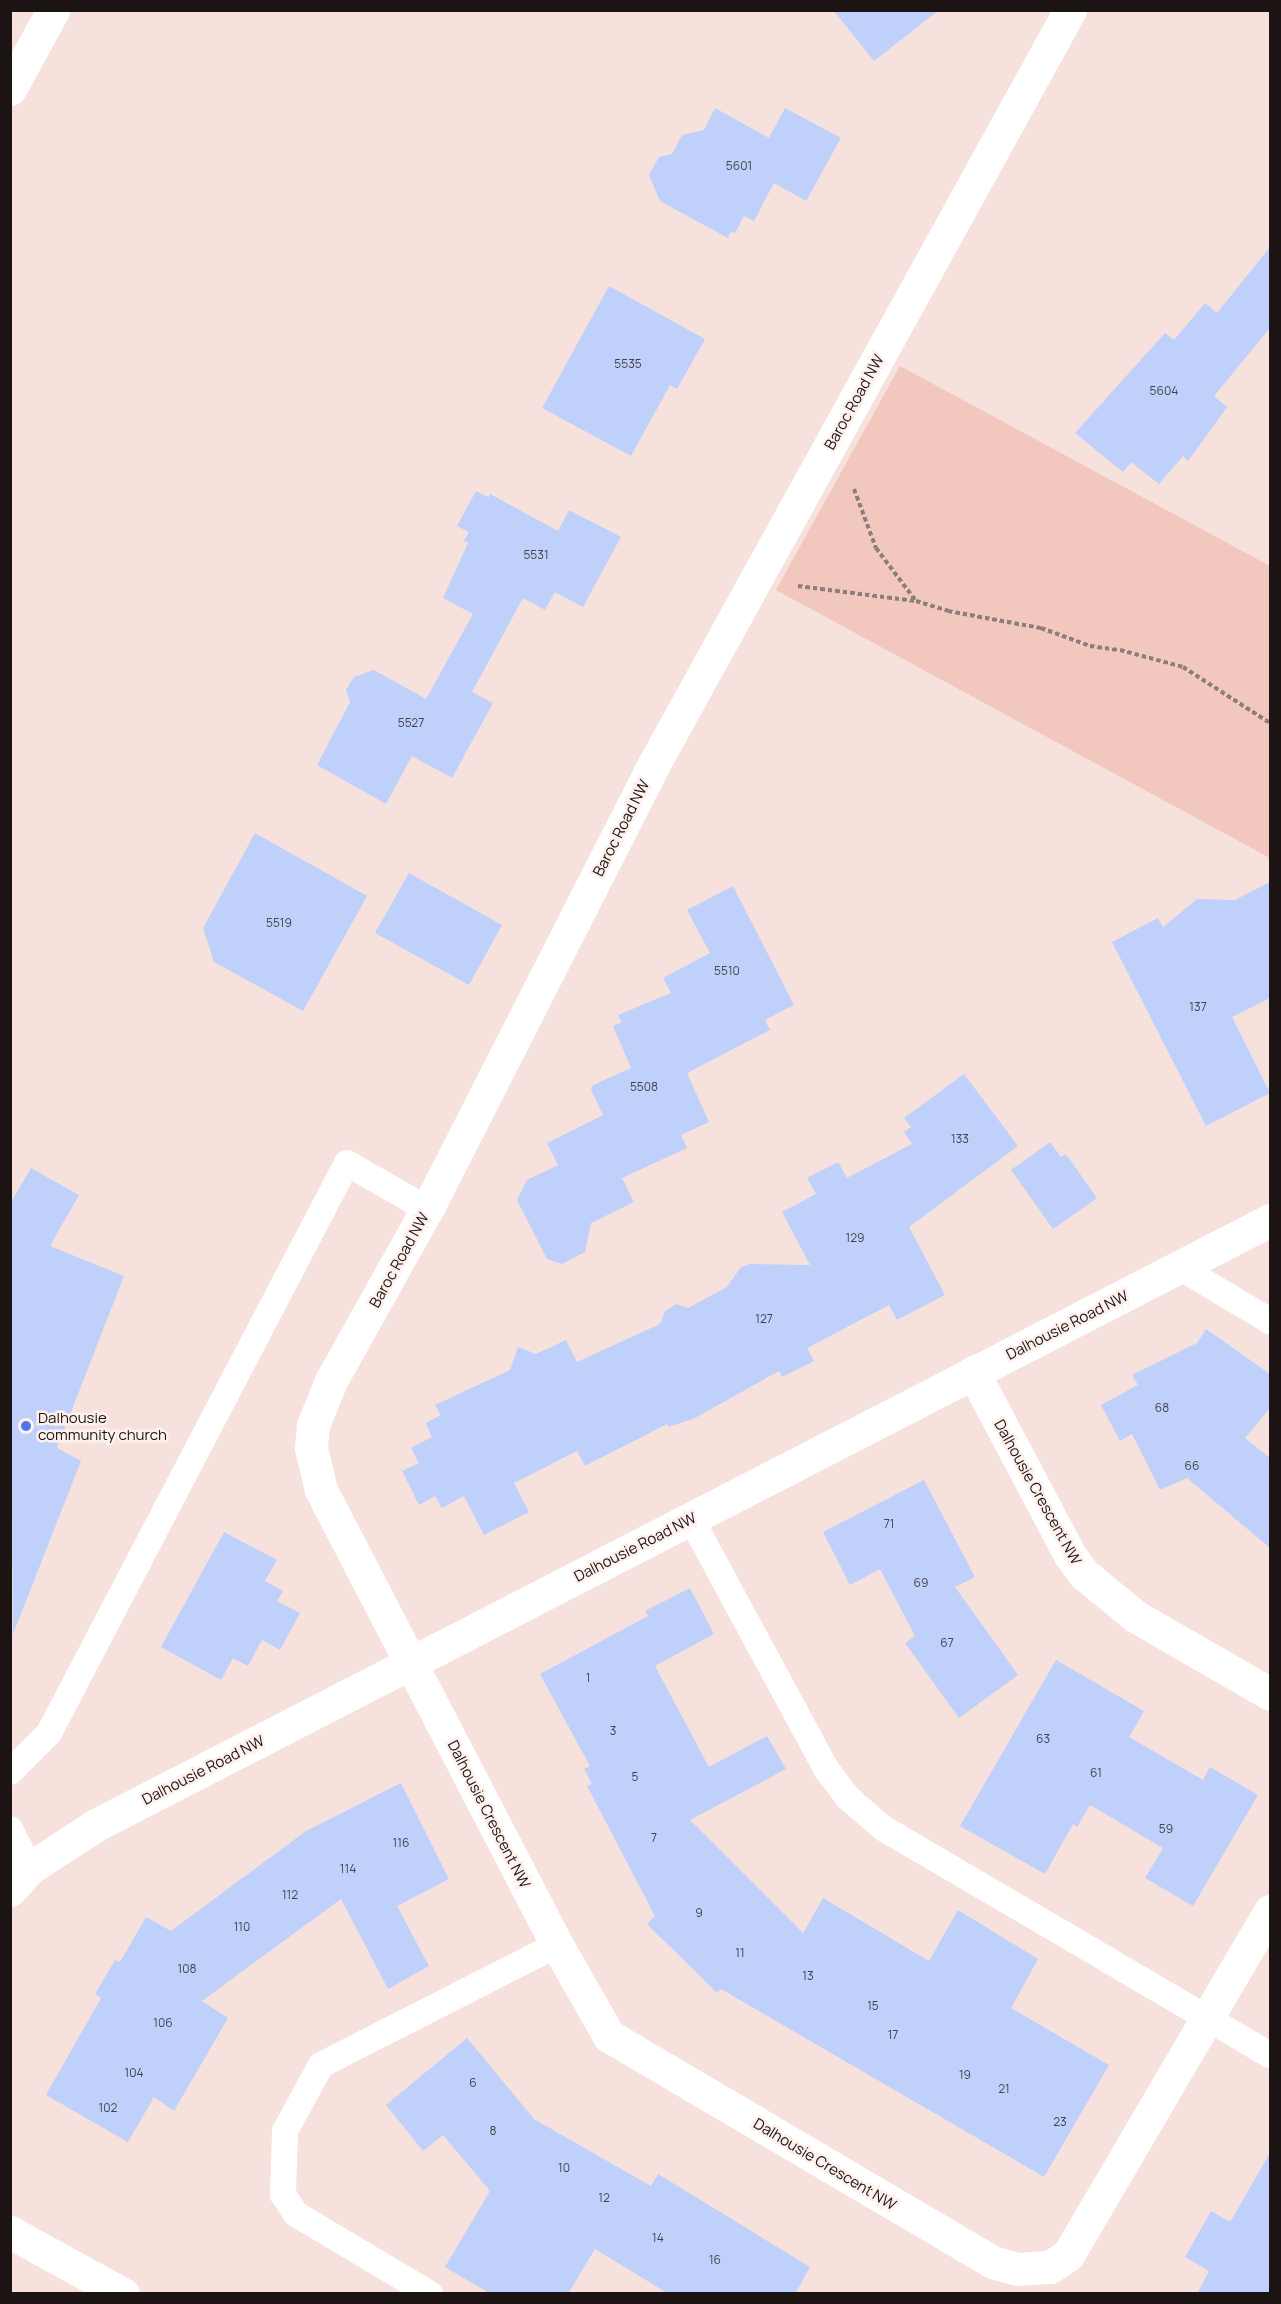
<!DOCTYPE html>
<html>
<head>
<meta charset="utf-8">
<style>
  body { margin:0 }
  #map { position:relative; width:1281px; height:2304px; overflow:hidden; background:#f6e1dc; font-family:Manrope,sans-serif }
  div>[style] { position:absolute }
  .green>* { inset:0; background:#f1c7be }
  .building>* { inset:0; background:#bfd1fb }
  .path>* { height:4px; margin-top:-2px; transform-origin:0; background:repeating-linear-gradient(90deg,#8c7e7b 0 4.5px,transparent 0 7.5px) }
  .service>* { height:26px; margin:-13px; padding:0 13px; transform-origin:13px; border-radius:13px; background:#fff }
  .minor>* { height:33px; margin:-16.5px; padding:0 16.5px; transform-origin:16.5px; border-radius:16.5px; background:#fff }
  .secondary>* { height:33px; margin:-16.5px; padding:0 16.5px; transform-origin:16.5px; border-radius:16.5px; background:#fff }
  .motorway>* { height:33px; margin:-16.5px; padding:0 16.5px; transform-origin:16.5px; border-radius:16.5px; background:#fff }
  .dots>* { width:16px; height:16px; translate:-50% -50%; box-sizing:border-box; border:3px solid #fdf0ed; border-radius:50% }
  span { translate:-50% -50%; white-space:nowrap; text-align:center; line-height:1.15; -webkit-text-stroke:5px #fdf0ed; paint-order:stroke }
  .number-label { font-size:12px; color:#44434d }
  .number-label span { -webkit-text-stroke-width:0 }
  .street-label { font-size:15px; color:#1b1413 }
  .poi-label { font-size:15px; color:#1b1413 }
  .left { translate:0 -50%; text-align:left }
  .frame { position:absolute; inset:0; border:12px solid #1b1413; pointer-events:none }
</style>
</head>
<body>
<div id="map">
  <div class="green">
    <div style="clip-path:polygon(900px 366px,1270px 566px,1270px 858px,776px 590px)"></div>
  </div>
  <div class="building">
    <div style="clip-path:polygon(833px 10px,939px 10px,874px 61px)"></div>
    <div style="clip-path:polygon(715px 108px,769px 138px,785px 108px,841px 138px,806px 201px,774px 183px,754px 221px,744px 216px,735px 233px,731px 232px,728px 238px,660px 201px,649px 175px,659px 157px,672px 154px,682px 135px,704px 130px)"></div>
    <div style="clip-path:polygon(1270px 247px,1270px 328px,1214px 396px,1227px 407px,1188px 461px,1183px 456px,1159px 484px,1131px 462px,1123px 472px,1075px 433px,1165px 333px,1174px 340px,1205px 303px,1217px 313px)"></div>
    <div style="clip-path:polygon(609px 286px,705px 339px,677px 389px,670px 385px,631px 456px,542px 408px)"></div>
    <div style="clip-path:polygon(476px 491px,488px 497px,490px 494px,558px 531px,569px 510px,621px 537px,583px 607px,555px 592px,545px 610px,523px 598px,472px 692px,493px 703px,452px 778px,412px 756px,386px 804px,317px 765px,350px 702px,346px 690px,354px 677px,374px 670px,426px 699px,473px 614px,443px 598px,468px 543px,464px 541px,469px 532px,457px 526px)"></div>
    <div style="clip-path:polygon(255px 833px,367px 896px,303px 1011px,214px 962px,203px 928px)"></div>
    <div style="clip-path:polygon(409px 873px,502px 925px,469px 985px,375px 933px)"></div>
    <div style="clip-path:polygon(1270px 882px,1270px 998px,1232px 1017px,1270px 1093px,1206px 1126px,1112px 942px,1158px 918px,1163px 927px,1197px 899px,1235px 900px)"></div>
    <div style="clip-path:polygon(733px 886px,794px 1005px,765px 1020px,770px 1030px,687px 1073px,709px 1122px,681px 1135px,687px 1148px,622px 1178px,634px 1202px,591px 1223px,585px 1252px,562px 1264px,547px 1259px,517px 1200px,527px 1180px,558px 1165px,547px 1143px,603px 1115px,591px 1090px,593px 1085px,631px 1068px,613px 1026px,622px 1022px,618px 1015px,671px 993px,663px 978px,710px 953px,687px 910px)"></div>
    <div style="clip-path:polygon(964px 1074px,1018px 1146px,909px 1227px,945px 1295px,897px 1320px,889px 1305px,807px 1348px,814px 1361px,782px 1377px,779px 1371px,695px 1418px,669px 1427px,667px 1424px,585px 1466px,577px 1451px,514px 1483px,529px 1512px,484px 1535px,464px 1496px,442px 1508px,435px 1496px,419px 1505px,402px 1471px,419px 1463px,411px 1448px,432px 1437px,426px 1423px,441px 1415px,435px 1405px,510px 1370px,518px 1347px,536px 1354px,566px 1340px,577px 1362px,660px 1324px,665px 1311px,676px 1304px,688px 1308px,727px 1287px,741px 1267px,750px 1264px,810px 1265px,782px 1212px,816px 1194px,807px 1178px,838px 1162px,847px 1178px,912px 1144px,904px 1132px,911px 1127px,904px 1118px)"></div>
    <div style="clip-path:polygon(1050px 1142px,1061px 1157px,1066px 1154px,1097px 1198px,1053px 1229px,1011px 1170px)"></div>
    <div style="clip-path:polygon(31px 1168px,79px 1195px,50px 1246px,124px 1276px,57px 1448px,81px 1461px,13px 1634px,10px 1204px)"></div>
    <div style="clip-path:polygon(1206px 1329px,1270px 1374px,1270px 1408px,1245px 1438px,1270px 1458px,1270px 1548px,1187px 1478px,1160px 1490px,1132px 1434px,1120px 1441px,1101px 1405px,1138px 1385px,1132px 1375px,1197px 1343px)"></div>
    <div style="clip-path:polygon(924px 1480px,975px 1577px,955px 1587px,1018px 1675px,959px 1718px,905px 1643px,915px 1636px,880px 1569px,850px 1585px,823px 1532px)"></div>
    <div style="clip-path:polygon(224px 1532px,277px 1560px,265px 1581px,283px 1591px,277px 1601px,300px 1613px,280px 1650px,262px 1640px,248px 1666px,233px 1658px,221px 1680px,161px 1647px)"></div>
    <div style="clip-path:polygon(690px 1588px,714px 1634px,655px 1666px,709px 1767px,767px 1736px,786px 1769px,690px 1820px,803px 1933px,823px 1898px,929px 1961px,958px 1910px,1038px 1959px,1011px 2008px,1109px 2065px,1044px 2177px,721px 1989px,717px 1993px,647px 1924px,655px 1916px,587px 1786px,592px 1784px,584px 1769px,590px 1766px,540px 1674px,648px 1616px,645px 1611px)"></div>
    <div style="clip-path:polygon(1056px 1660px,1144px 1711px,1129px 1737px,1203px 1780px,1210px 1767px,1258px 1795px,1193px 1906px,1145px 1878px,1163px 1848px,1090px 1805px,1077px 1827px,1073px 1824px,1045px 1874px,960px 1826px)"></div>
    <div style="clip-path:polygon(401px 1783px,449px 1879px,397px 1906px,429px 1966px,388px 1989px,341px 1899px,202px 2001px,228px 2018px,174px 2111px,154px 2097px,128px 2142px,46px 2095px,101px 1998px,95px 1994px,115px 1960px,120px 1962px,146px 1917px,171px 1931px,306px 1831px)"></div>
    <div style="clip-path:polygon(467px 2038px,534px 2119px,651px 2186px,658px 2174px,810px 2267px,795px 2294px,669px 2294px,595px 2249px,568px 2294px,491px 2294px,445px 2267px,490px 2191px,443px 2135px,423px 2151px,386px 2105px)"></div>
    <div style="clip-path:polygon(1270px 2153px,1270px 2294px,1197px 2294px,1209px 2271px,1185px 2257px,1211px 2211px,1230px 2222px)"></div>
  </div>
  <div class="path">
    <div style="left:854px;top:489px;width:63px;rotate:69.6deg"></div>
    <div style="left:876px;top:548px;width:66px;rotate:53deg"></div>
    <div style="left:916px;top:601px;width:34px;rotate:17deg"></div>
    <div style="left:948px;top:611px;width:95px;rotate:10.4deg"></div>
    <div style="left:1041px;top:628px;width:52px;rotate:20.2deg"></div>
    <div style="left:1090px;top:646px;width:30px;rotate:8deg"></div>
    <div style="left:1120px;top:650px;width:65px;rotate:15.1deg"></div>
    <div style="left:1183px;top:667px;width:103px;rotate:32.8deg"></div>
    <div style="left:798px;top:586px;width:118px;rotate:7.3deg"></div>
  </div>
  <div class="service">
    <div style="left:1181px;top:1268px;width:104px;rotate:30.8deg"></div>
    <div style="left:690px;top:1517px;width:288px;rotate:61.6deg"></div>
    <div style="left:827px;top:1770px;width:34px;rotate:53deg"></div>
    <div style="left:847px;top:1797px;width:48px;rotate:40.7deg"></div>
    <div style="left:883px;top:1828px;width:449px;rotate:30.4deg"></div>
    <div style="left:10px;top:1772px;width:55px;rotate:-45deg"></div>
    <div style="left:49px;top:1733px;width:643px;rotate:-62.4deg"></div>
    <div style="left:347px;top:1163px;width:92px;rotate:29.9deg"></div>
    <div style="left:10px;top:1829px;width:44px;rotate:62.9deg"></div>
    <div style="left:430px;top:2294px;width:156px;rotate:-149.2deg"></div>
    <div style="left:296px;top:2214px;width:23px;rotate:-124deg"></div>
    <div style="left:283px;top:2195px;width:64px;rotate:-88.2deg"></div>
    <div style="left:285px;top:2131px;width:75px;rotate:-61.4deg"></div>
    <div style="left:321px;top:2065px;width:265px;rotate:-27deg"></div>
  </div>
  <div class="minor">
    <div style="left:1070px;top:10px;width:861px;rotate:118.89deg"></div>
    <div style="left:654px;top:764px;width:500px;rotate:117deg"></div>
    <div style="left:427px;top:1209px;width:197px;rotate:119.2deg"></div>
    <div style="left:331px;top:1381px;width:48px;rotate:112.2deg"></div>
    <div style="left:313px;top:1425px;width:23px;rotate:95deg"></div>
    <div style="left:311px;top:1448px;width:43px;rotate:76.6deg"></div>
    <div style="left:321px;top:1490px;width:513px;rotate:62.59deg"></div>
    <div style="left:557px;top:1945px;width:105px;rotate:60.3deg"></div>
    <div style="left:609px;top:2036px;width:445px;rotate:30.5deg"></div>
    <div style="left:992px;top:2262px;width:27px;rotate:15deg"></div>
    <div style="left:1018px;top:2269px;width:32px;rotate:-4deg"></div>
    <div style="left:1050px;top:2267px;width:22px;rotate:-34deg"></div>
    <div style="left:1068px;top:2255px;width:399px;rotate:-59.6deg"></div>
    <div style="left:973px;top:1372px;width:207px;rotate:62.1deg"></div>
    <div style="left:1070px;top:1555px;width:24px;rotate:54deg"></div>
    <div style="left:1084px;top:1574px;width:66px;rotate:39.5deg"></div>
    <div style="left:1135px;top:1616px;width:156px;rotate:30deg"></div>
    <div style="left:10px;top:1890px;width:30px;rotate:-48deg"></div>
    <div style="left:30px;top:1868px;width:79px;rotate:-33.1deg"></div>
    <div style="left:96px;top:1825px;width:1321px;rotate:-27.26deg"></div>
  </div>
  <div class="secondary">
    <div style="left:10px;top:2232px;width:129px;rotate:28.8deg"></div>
  </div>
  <div class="motorway">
    <div style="left:10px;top:89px;width:90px;rotate:-61.4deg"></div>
  </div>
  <div class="dots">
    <div style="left:26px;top:1426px;background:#4d76ea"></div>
  </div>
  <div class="number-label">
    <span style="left:739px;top:166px">5601</span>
    <span style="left:628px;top:364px">5535</span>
    <span style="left:1164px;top:391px">5604</span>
    <span style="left:536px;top:555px">5531</span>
    <span style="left:411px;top:723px">5527</span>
    <span style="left:279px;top:923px">5519</span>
    <span style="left:727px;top:971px">5510</span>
    <span style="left:1198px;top:1007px">137</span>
    <span style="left:644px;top:1087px">5508</span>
    <span style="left:960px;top:1139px">133</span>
    <span style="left:855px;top:1238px">129</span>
    <span style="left:764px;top:1319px">127</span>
    <span style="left:1162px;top:1408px">68</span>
    <span style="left:1192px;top:1466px">66</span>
    <span style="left:889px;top:1524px">71</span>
    <span style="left:921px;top:1583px">69</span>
    <span style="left:947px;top:1643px">67</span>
    <span style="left:588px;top:1678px">1</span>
    <span style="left:613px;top:1731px">3</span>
    <span style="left:1043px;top:1739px">63</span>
    <span style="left:1096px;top:1773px">61</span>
    <span style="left:635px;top:1777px">5</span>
    <span style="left:1166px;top:1829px">59</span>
    <span style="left:654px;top:1838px">7</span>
    <span style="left:401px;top:1843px">116</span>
    <span style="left:348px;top:1869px">114</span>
    <span style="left:290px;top:1895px">112</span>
    <span style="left:699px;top:1913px">9</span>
    <span style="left:242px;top:1927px">110</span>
    <span style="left:740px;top:1953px">11</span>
    <span style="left:187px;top:1969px">108</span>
    <span style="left:808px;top:1976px">13</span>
    <span style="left:873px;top:2006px">15</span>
    <span style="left:163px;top:2023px">106</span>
    <span style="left:893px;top:2035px">17</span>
    <span style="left:134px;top:2073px">104</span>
    <span style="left:965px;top:2075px">19</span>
    <span style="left:473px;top:2083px">6</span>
    <span style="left:1004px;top:2089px">21</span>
    <span style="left:108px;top:2108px">102</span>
    <span style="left:1060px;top:2122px">23</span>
    <span style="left:493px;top:2131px">8</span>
    <span style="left:564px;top:2168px">10</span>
    <span style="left:604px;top:2198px">12</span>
    <span style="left:658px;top:2238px">14</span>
    <span style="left:715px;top:2260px">16</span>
  </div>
  <div class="street-label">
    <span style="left:854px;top:402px;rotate:-61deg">Baroc Road NW</span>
    <span style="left:621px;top:828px;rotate:-63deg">Baroc Road NW</span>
    <span style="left:399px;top:1260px;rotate:-61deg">Baroc Road NW</span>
    <span style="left:1067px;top:1325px;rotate:-27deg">Dalhousie Road NW</span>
    <span style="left:1038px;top:1492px;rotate:61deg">Dalhousie Crescent NW</span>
    <span style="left:635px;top:1547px;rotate:-27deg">Dalhousie Road NW</span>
    <span style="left:203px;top:1770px;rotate:-27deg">Dalhousie Road NW</span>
    <span style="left:489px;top:1814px;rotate:63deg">Dalhousie Crescent NW</span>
    <span style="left:825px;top:2164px;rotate:31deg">Dalhousie Crescent NW</span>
  </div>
  <div class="poi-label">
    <span class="left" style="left:38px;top:1426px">Dalhousie<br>community church</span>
  </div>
  <div class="frame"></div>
</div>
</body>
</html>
